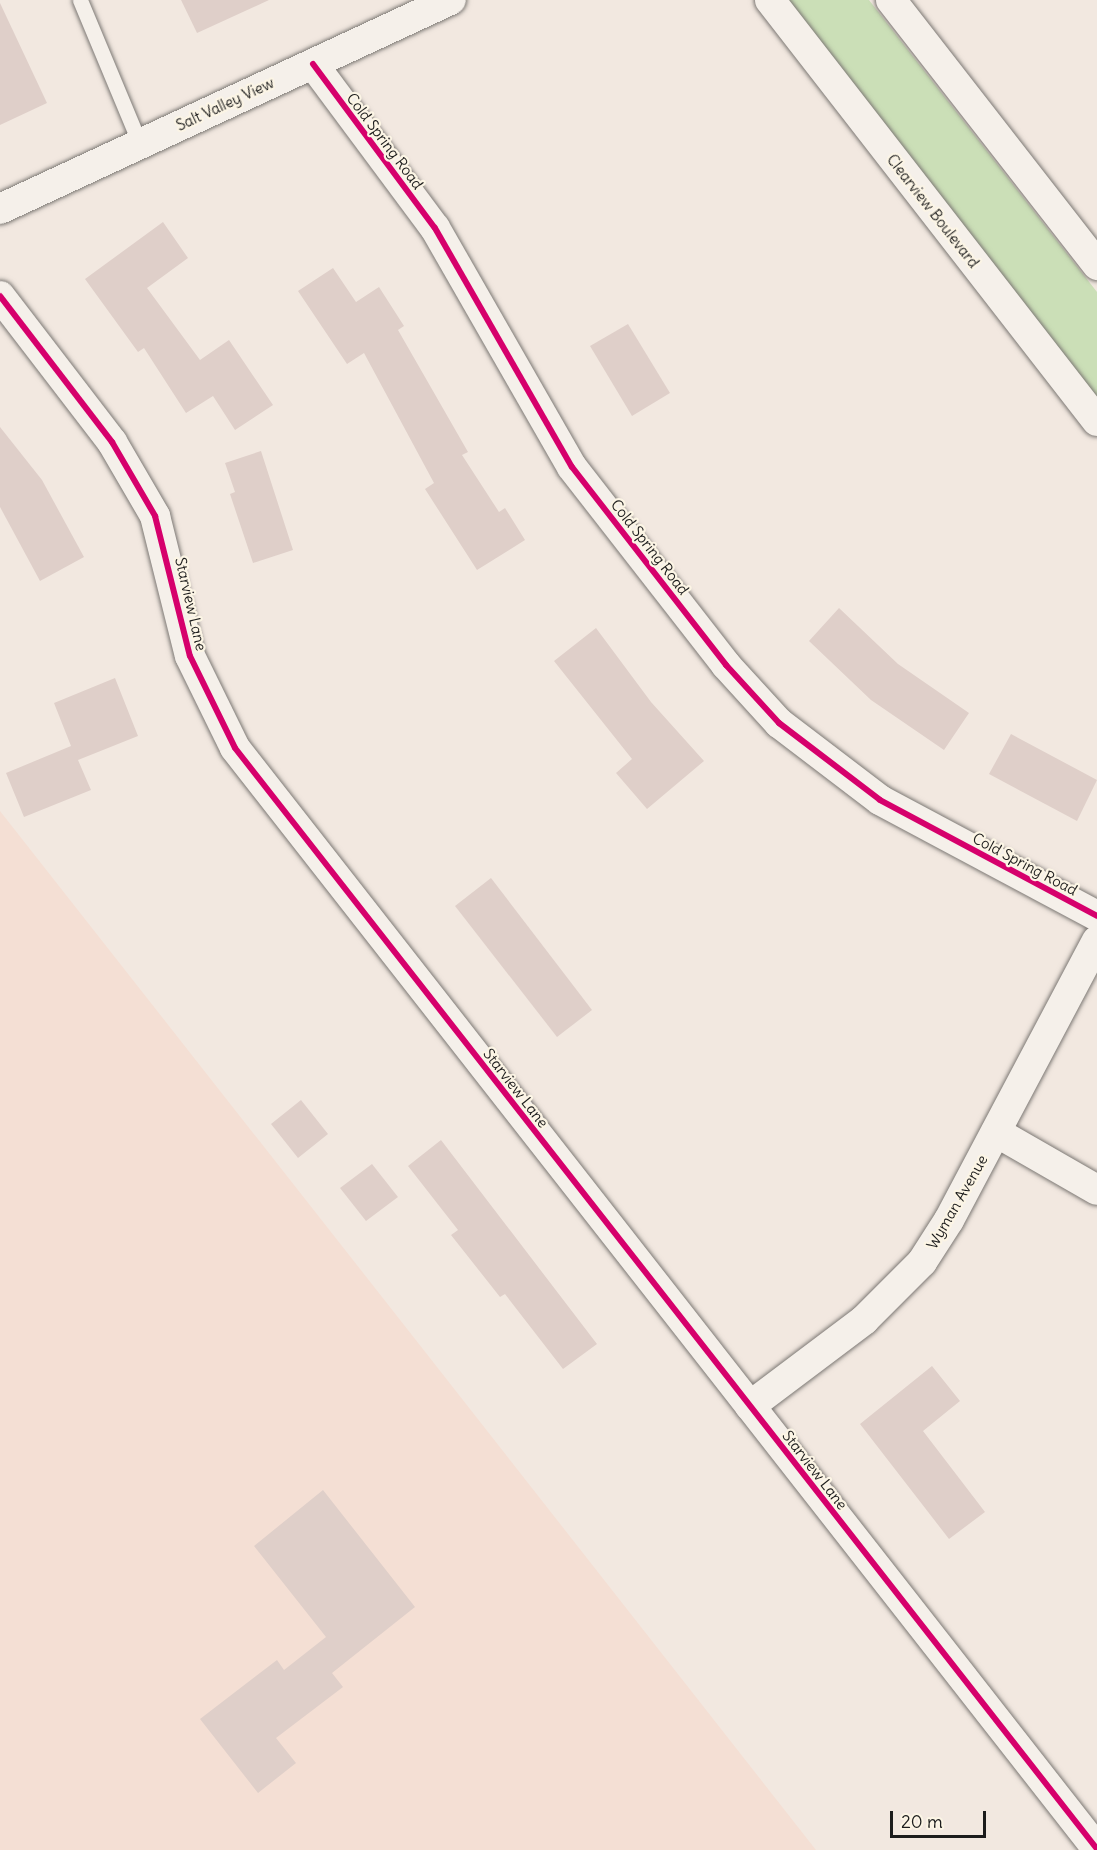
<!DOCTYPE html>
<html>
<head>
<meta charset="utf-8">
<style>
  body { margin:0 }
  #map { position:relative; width:1097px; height:1850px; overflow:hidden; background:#f2e8e0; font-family:Delius,sans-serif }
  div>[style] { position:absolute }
  .built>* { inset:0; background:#f4dfd4 }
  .green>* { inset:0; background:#cbdfb7 }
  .building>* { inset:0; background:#dfcfc9 }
  .roads { filter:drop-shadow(0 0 2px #7c7874) drop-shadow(0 0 2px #7c7874) }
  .service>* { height:15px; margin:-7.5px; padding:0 7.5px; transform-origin:7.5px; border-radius:7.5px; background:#f5f0ea }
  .minor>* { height:30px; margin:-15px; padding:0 15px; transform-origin:15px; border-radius:15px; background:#f5f0ea }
  .cycleway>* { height:6px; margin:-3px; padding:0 3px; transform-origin:3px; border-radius:3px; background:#d6006c }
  span { translate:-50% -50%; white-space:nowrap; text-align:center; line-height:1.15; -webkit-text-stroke:4.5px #fcf5e5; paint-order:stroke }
  .street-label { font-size:15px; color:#1c1c1c }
  .scale { position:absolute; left:890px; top:1811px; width:96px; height:27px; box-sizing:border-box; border:3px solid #1c1c1c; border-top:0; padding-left:8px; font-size:18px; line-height:21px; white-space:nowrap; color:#1c1c1c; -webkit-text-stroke:4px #fcf5e5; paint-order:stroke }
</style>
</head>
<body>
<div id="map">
  <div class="built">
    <div style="clip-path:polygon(0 811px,386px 1302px,816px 1850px,0 1850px)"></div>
  </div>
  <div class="green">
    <div style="clip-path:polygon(784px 0,869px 0,1097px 292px,1097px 398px)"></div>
  </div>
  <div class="building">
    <div style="clip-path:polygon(181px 0,269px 0,197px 33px)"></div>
    <div style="clip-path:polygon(0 3px,47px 103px,0 125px)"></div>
    <div style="clip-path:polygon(163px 222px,188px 258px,147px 288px,200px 360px,229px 340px,273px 405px,235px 430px,213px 396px,186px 413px,144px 348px,138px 352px,85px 279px)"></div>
    <div style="clip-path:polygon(333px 268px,356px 302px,379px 287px,404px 326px,398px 330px,468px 452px,462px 455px,499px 512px,505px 508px,525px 540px,477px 570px,425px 489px,434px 483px,364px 353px,347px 364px,298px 291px)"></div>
    <div style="clip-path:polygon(628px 324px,670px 393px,632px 416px,590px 346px)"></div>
    <div style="clip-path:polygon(0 427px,42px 480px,84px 557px,40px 581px,0 507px)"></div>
    <div style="clip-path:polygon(261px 451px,293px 550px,253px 563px,230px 494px,235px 492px,225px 463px)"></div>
    <div style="clip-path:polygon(839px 608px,898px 664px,969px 713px,944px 750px,871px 700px,809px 641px)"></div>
    <div style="clip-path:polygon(596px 628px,651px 702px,704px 761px,647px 809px,616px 773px,632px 759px,554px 661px)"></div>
    <div style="clip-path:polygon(115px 678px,138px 736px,78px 760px,91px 790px,24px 817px,6px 773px,71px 746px,54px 703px)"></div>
    <div style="clip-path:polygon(1011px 734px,1097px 780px,1077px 821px,989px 774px)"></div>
    <div style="clip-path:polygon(491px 878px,592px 1010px,557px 1037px,455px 906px)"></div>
    <div style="clip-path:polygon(301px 1100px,328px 1134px,298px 1158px,271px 1124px)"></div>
    <div style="clip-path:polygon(441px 1140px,597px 1344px,563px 1369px,505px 1294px,500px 1297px,451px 1235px,458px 1230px,408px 1166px)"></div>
    <div style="clip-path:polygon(372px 1164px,398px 1197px,366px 1221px,340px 1188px)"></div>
    <div style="clip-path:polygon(932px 1366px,960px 1401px,923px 1431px,985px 1512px,949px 1539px,860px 1424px)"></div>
    <div style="clip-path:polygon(323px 1490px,415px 1607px,332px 1673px,343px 1687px,276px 1738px,296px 1763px,258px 1793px,200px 1719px,277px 1660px,284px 1670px,326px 1637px,254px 1546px)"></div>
  </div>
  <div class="roads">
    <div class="service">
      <div style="left:80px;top:0;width:156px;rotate:67.4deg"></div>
    </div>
    <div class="minor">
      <div style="left:770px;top:0;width:533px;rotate:52.16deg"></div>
      <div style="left:891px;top:0;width:336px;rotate:52.1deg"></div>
      <div style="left:313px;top:64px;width:204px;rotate:53.4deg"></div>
      <div style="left:435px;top:228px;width:275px;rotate:60.2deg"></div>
      <div style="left:572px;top:467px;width:251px;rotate:52.1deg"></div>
      <div style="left:726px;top:665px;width:79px;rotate:47.6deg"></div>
      <div style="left:779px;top:723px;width:127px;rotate:37.3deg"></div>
      <div style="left:880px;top:800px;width:246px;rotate:28.1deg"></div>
      <div style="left:0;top:209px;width:497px;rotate:-24.9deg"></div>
      <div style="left:0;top:296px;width:184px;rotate:52.5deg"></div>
      <div style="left:112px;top:442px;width:86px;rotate:59.8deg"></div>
      <div style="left:155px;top:516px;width:144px;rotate:76deg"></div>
      <div style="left:190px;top:656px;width:102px;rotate:63.9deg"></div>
      <div style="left:235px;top:748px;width:1398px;rotate:51.94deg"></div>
      <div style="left:996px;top:1132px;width:116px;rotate:29.9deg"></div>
      <div style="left:750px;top:1406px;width:143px;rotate:-37deg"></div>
      <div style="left:864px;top:1320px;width:82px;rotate:-45deg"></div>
      <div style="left:922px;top:1262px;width:50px;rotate:-57.3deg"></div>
      <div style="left:949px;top:1220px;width:316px;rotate:-62.1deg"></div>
    </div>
  </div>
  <div class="cycleway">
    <div style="left:313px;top:64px;width:204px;rotate:53.4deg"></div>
    <div style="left:435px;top:228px;width:275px;rotate:60.2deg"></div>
    <div style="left:572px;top:467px;width:251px;rotate:52.1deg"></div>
    <div style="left:726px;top:665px;width:79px;rotate:47.6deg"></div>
    <div style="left:779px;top:723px;width:127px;rotate:37.3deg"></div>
    <div style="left:880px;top:800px;width:246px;rotate:28.1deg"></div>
    <div style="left:0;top:296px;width:184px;rotate:52.5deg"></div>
    <div style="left:112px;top:442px;width:86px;rotate:59.8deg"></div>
    <div style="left:155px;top:516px;width:144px;rotate:76deg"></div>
    <div style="left:190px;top:656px;width:102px;rotate:63.9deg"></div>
    <div style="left:235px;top:748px;width:1398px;rotate:51.94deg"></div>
  </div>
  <div class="street-label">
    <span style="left:225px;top:104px;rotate:-25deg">Salt Valley View</span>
    <span style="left:385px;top:141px;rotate:53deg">Cold Spring Road</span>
    <span style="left:933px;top:211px;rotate:52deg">Clearview Boulevard</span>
    <span style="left:650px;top:547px;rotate:52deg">Cold Spring Road</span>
    <span style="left:191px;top:604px;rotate:77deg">Starview Lane</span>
    <span style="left:1025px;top:864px;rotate:28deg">Cold Spring Road</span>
    <span style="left:516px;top:1088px;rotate:52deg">Starview Lane</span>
    <span style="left:957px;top:1202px;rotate:-60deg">Wyman Avenue</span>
    <span style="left:815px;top:1470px;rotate:52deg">Starview Lane</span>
  </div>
  <div class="scale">20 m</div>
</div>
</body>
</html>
